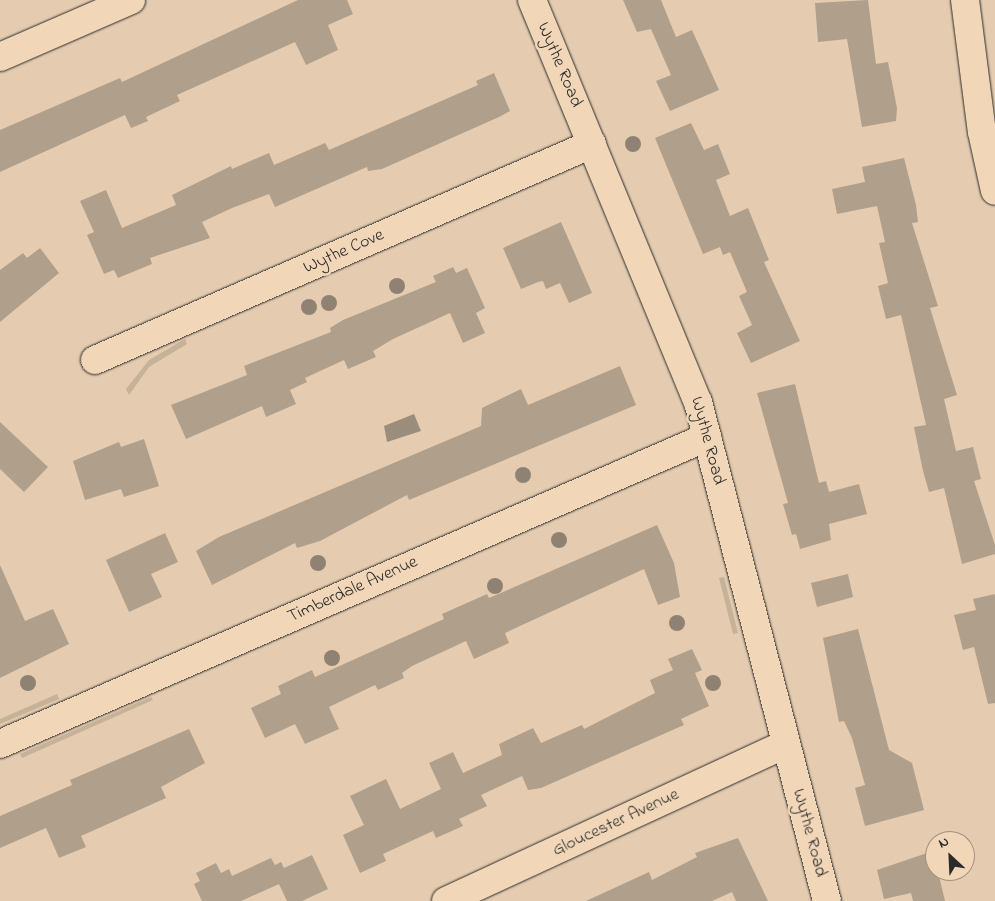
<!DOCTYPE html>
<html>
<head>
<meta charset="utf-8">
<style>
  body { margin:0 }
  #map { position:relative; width:995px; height:901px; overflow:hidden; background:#e5ccb0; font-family:"Indie Flower",sans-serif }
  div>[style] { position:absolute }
  .green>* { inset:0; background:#c6b199 }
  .water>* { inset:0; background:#9b8d7b }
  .building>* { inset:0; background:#b09f8b }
  .roads { filter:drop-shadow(0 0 1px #2b2b2b) drop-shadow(0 0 1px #2b2b2b) }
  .minor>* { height:28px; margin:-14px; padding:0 14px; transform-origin:14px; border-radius:14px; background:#f1d6b8 }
  .major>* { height:28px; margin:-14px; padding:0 14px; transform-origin:14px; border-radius:14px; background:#f1d6b8 }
  .trees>* { width:16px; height:16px; margin:-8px; border-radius:50%; background:#908273 }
  span { translate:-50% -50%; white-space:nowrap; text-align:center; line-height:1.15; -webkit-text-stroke:5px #f1d6b8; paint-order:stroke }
  .street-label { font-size:18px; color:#2b2b2b }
  .north { position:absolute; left:925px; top:831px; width:50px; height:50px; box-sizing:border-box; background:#f1d6b8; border:1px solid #a29280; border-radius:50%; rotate:335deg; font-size:14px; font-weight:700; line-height:20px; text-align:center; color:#2b2b2b }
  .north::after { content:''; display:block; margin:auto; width:18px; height:22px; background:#2b2b2b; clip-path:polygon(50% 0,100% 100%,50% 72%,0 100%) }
</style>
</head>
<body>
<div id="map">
  <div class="green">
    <div style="clip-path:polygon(185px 339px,187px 344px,149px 367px,129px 395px,126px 389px,149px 360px)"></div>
    <div style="clip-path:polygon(724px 577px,738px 633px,733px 634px,719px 578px)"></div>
    <div style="clip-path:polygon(57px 694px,59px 699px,0 724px,0 719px)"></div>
    <div style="clip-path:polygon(151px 697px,153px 700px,22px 758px,20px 754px)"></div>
  </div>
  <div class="water">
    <div style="clip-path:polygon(414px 414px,421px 431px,387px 442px,384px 426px)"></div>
  </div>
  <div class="building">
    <div style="clip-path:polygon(298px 0,347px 0,353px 14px,328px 25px,338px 50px,306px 65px,295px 42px,177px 95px,180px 101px,146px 117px,148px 121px,131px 128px,125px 115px,0 172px,0 130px,120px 78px,122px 82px)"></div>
    <div style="clip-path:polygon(623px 0,661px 0,676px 37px,692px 30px,719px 90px,670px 111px,656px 81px,671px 75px,651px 29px,637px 32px)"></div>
    <div style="clip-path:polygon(868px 0,876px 64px,888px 62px,897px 108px,896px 121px,862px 127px,847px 39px,818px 42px,815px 3px)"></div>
    <div style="clip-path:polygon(494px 73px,510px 111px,499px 117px,382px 169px,368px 171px,367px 167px,275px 207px,269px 194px,232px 208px,202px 222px,210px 238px,150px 258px,152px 264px,118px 278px,114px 270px,104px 274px,87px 235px,94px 232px,80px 201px,106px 190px,122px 228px,176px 205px,172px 195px,231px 166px,232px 169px,269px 153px,274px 165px,325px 143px,329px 150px,478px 85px,476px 81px)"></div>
    <div style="clip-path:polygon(691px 123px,704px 150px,718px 144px,730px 174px,716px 180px,730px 216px,748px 208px,769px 260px,764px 262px,800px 341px,751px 363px,737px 333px,752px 325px,739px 296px,747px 292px,730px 252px,723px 255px,720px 247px,703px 254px,655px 138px)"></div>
    <div style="clip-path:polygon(904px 158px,916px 205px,918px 222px,912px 223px,938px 306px,930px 308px,957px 395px,944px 399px,956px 451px,973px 447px,981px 479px,974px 481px,995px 545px,995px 554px,962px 564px,944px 488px,929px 492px,923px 471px,914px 427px,926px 425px,901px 315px,886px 319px,878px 286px,888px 283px,879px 243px,885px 242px,877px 206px,837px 214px,832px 189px,865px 182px,862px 167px)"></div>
    <div style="clip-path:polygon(561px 222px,592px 293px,569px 303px,560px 283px,546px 289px,543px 281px,538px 282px,521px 289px,503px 248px)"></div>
    <div style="clip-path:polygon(40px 248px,59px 273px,0 322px,0 270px,23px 253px,27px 258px)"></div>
    <div style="clip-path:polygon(453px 267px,456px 273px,467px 268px,485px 308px,476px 313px,485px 333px,463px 343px,450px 313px,393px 339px,373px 351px,376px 357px,348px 369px,344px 360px,305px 378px,307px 382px,290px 390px,296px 404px,266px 417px,262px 406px,186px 439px,171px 405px,247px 375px,244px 366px,331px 332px,330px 328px,343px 320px,436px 282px,433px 276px)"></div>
    <div style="clip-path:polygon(620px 366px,636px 405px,409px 500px,407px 495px,320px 541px,297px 548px,295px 543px,212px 585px,196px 551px,219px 537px,481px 426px,482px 408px,521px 389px,528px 405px)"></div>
    <div style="clip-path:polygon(795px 384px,819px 483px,826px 481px,829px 492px,859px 484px,867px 514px,829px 524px,831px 540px,800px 549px,796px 534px,792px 535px,783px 504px,788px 503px,757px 393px)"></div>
    <div style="clip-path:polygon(0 422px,48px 467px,24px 492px,0 469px)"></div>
    <div style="clip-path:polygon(144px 439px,159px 486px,124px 497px,121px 489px,85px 500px,73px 461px,119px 442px,121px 447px)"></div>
    <div style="clip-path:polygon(657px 525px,674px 563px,680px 597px,658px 605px,644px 569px,505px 633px,509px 643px,474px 659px,466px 641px,412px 666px,402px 673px,404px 678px,378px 690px,375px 685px,329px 707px,339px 729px,305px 744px,295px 724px,265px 738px,251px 708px,281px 694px,278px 686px,312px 670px,315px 677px,444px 619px,442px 614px,487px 594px,489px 598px)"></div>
    <div style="clip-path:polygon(165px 533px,178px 562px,151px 574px,162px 597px,129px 612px,106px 560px)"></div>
    <div style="clip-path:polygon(0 565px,25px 621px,53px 609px,69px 644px,0 678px)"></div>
    <div style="clip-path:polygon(848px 574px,853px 597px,817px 607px,811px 583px)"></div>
    <div style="clip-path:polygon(995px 594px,995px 703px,988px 704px,974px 647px,963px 650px,954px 615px,976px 610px,973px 599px)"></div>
    <div style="clip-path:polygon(858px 629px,889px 750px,912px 763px,924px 810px,865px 826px,855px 788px,865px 785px,852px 738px,844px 721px,839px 722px,823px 638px)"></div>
    <div style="clip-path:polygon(692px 649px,702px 670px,695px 673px,709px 706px,681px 719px,684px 725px,541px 788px,528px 790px,522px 776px,481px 795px,487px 806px,459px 819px,463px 826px,436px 838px,433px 831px,383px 854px,386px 861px,360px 873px,343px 835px,364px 825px,350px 796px,386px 779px,400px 809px,441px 789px,429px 763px,453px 752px,463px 773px,502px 755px,499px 744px,533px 728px,541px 743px,582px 725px,584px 729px,655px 693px,650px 680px,673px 670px,668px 659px)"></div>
    <div style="clip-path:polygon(189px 729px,205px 763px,161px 787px,166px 798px,81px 836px,86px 847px,59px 858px,46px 828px,0 848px,0 816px,72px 785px,70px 780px)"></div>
    <div style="clip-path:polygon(738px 838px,768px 901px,736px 901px,732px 892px,712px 901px,586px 901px,649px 872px,652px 880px,697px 857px,695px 853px)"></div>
    <div style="clip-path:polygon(933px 851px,945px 901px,913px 901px,911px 893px,884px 899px,877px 870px)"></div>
    <div style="clip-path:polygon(312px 855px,328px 889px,302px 901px,287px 901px,279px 884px,241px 901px,202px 901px,194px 884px,200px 881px,196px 873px,216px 863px,221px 873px,229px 869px,232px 876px,271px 858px,275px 865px,281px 862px,284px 868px)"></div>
  </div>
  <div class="roads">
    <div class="minor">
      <div style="left:532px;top:0;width:435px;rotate:67.6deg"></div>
      <div style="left:698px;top:402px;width:515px;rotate:75.51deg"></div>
      <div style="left:0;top:57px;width:143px;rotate:-23.5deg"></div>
      <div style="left:95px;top:360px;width:542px;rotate:-23.49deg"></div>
      <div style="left:0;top:744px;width:771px;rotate:-23.47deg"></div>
      <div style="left:446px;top:901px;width:374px;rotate:-24.8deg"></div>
    </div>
    <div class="major">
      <div style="left:965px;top:0;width:133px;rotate:82.7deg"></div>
      <div style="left:982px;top:132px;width:60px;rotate:77.6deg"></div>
    </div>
  </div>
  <div class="trees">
    <div style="left:633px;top:144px"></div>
    <div style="left:397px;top:286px"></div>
    <div style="left:329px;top:303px"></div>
    <div style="left:309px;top:307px"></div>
    <div style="left:523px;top:475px"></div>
    <div style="left:559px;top:540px"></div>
    <div style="left:318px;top:563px"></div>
    <div style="left:495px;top:586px"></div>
    <div style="left:677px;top:623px"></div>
    <div style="left:332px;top:658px"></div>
    <div style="left:28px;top:683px"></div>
    <div style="left:713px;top:683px"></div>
  </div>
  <div class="street-label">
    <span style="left:559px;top:65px;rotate:67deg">Wythe Road</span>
    <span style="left:344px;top:252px;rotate:-24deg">Wythe Cove</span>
    <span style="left:707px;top:441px;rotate:75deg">Wythe Road</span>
    <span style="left:353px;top:590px;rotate:-24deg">Timberdale Avenue</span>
    <span style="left:616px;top:823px;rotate:-25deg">Gloucester Avenue</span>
    <span style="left:809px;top:833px;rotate:75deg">Wythe Road</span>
  </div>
  <div class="north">N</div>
</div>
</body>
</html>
